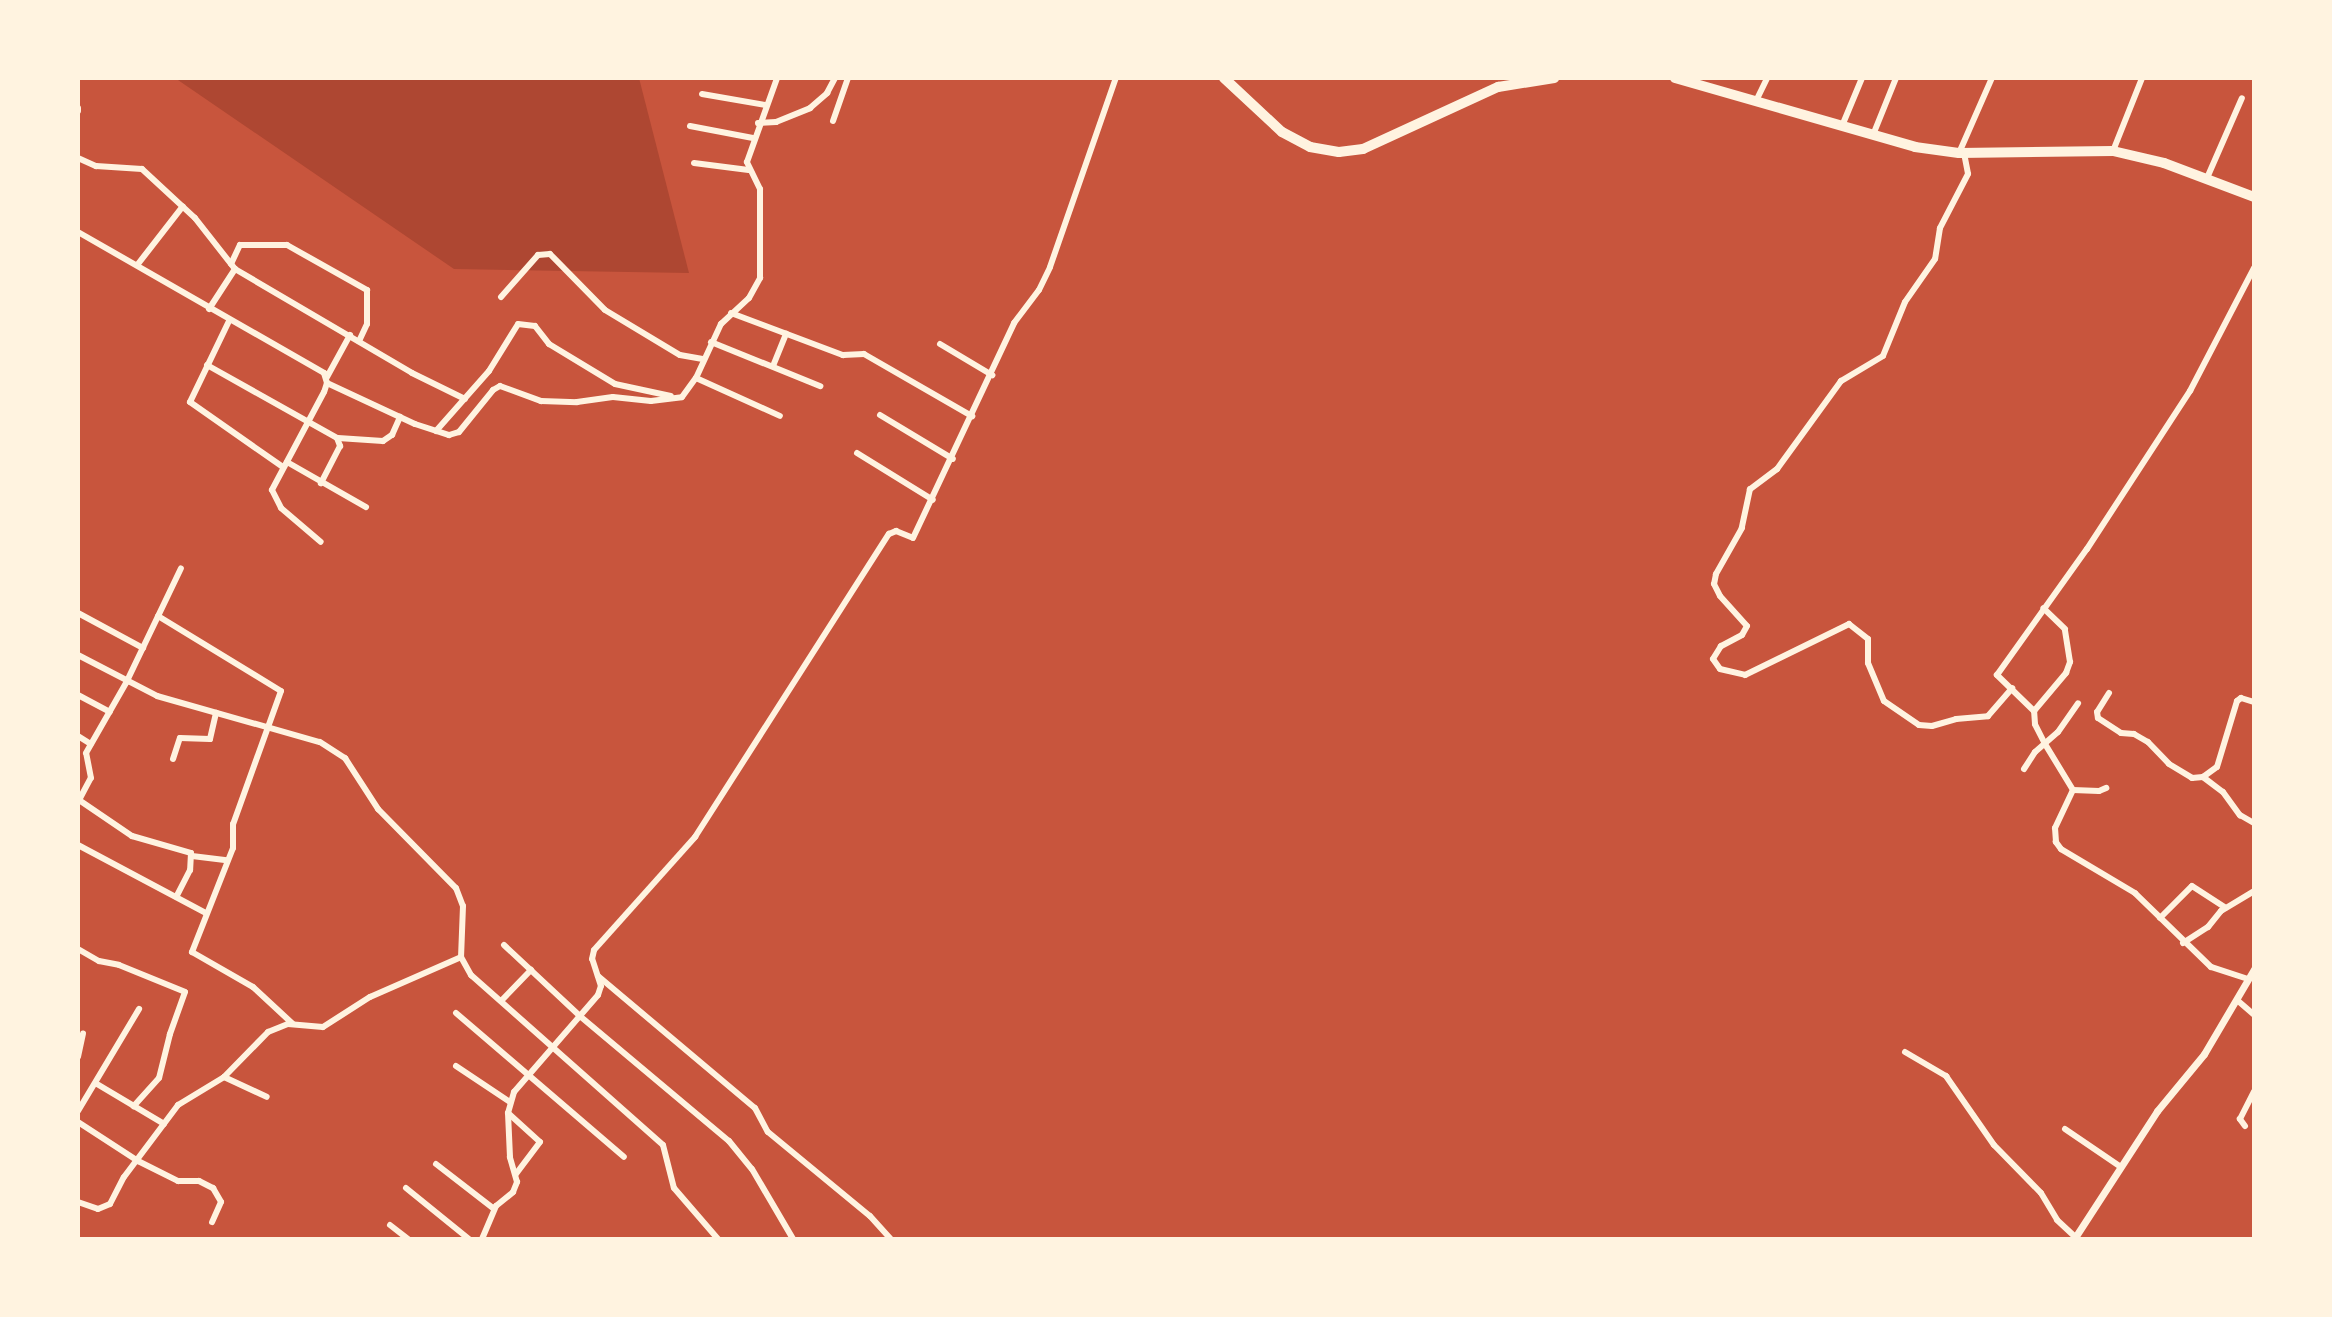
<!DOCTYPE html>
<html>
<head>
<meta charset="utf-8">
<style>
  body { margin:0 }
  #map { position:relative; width:2332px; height:1317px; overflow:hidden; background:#c8553d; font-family:Signika,sans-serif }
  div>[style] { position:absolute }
  .green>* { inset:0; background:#ae4732 }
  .minor>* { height:6px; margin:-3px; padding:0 3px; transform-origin:3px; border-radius:3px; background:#fff3e0 }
  .tertiary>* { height:7px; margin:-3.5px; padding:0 3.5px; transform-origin:3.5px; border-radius:3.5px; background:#fff3e0 }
  .trunk>* { height:10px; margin:-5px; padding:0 5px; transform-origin:5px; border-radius:5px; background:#fff3e0 }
  span { translate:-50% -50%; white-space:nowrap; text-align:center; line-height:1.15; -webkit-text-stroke:8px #fff3e0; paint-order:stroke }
  .frame { position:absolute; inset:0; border:80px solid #fff3e0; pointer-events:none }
</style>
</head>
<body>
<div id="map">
  <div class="green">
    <div style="clip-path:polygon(175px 78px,639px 78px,689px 273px,454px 269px)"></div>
  </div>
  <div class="minor">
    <div style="left:702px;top:94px;width:64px;rotate:9.9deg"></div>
    <div style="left:1756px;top:101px;width:25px;rotate:-64deg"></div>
    <div style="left:78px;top:108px;width:3px;rotate:90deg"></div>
    <div style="left:833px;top:121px;width:46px;rotate:-70.8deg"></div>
    <div style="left:758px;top:123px;width:18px;rotate:-3deg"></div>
    <div style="left:776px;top:122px;width:37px;rotate:-22deg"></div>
    <div style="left:810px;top:108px;width:23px;rotate:-41deg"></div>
    <div style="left:827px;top:93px;width:17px;rotate:-62deg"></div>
    <div style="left:690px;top:126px;width:64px;rotate:10.8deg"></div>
    <div style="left:1842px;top:126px;width:52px;rotate:-67.4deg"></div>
    <div style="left:1873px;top:135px;width:61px;rotate:-68deg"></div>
    <div style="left:2113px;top:151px;width:79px;rotate:-68.3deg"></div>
    <div style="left:1959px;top:153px;width:82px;rotate:-66.3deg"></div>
    <div style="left:1964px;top:153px;width:21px;rotate:79deg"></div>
    <div style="left:1968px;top:174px;width:61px;rotate:117.4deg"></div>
    <div style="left:1940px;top:228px;width:31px;rotate:99deg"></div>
    <div style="left:1935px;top:259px;width:52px;rotate:124.9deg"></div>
    <div style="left:1905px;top:302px;width:58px;rotate:112.2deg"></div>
    <div style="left:1883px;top:356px;width:49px;rotate:149.2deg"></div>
    <div style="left:1841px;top:381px;width:109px;rotate:126deg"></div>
    <div style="left:1777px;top:469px;width:34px;rotate:143deg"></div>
    <div style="left:1750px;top:489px;width:40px;rotate:102deg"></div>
    <div style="left:1742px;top:528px;width:53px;rotate:119.5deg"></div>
    <div style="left:1716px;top:574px;width:10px;rotate:101deg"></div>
    <div style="left:1714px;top:584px;width:13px;rotate:63deg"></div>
    <div style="left:1720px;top:596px;width:40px;rotate:48deg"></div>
    <div style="left:1747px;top:626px;width:10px;rotate:119deg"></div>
    <div style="left:1742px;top:635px;width:24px;rotate:152deg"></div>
    <div style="left:1721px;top:646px;width:15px;rotate:122deg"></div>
    <div style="left:1713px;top:659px;width:12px;rotate:55deg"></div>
    <div style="left:1720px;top:669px;width:26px;rotate:13deg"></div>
    <div style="left:1745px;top:675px;width:116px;rotate:-26.1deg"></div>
    <div style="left:1849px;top:624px;width:24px;rotate:38deg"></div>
    <div style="left:1868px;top:639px;width:24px;rotate:90deg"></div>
    <div style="left:1868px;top:663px;width:41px;rotate:67.2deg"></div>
    <div style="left:1884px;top:701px;width:42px;rotate:34.4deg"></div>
    <div style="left:1919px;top:725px;width:13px;rotate:4deg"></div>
    <div style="left:1932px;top:726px;width:25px;rotate:-16deg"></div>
    <div style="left:1956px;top:719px;width:32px;rotate:-5deg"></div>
    <div style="left:1988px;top:716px;width:37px;rotate:-49deg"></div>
    <div style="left:78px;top:158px;width:20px;rotate:24deg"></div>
    <div style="left:96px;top:166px;width:46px;rotate:3.7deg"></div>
    <div style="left:142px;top:169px;width:72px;rotate:42.8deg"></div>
    <div style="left:195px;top:218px;width:65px;rotate:51.9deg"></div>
    <div style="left:235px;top:269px;width:205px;rotate:30.4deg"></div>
    <div style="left:412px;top:373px;width:59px;rotate:26.1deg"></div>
    <div style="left:694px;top:163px;width:55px;rotate:7.3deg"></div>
    <div style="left:2207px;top:178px;width:87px;rotate:-66.4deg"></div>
    <div style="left:78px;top:232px;width:284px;rotate:29.8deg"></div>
    <div style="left:324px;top:373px;width:10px;rotate:73deg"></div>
    <div style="left:327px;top:383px;width:9px;rotate:108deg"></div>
    <div style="left:324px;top:392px;width:111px;rotate:118deg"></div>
    <div style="left:272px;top:490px;width:20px;rotate:63deg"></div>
    <div style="left:281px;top:508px;width:52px;rotate:40.4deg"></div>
    <div style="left:138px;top:264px;width:73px;rotate:-52.2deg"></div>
    <div style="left:231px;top:264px;width:21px;rotate:-65deg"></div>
    <div style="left:240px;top:245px;width:47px"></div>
    <div style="left:287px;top:245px;width:92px;rotate:29.4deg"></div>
    <div style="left:367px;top:290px;width:34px;rotate:90deg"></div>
    <div style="left:367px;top:324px;width:19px;rotate:115deg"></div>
    <div style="left:501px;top:297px;width:56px;rotate:-48.6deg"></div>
    <div style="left:538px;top:255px;width:12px;rotate:-5deg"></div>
    <div style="left:550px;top:254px;width:78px;rotate:45.5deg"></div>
    <div style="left:605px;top:310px;width:87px;rotate:31deg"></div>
    <div style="left:680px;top:355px;width:23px;rotate:10deg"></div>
    <div style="left:209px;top:309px;width:48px;rotate:-57deg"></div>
    <div style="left:731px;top:313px;width:120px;rotate:20.6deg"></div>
    <div style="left:843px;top:355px;width:21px;rotate:-3deg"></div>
    <div style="left:864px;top:354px;width:125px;rotate:29.9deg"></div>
    <div style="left:229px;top:321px;width:90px;rotate:115.7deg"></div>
    <div style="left:190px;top:402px;width:113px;rotate:35deg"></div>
    <div style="left:711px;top:342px;width:118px;rotate:22deg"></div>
    <div style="left:940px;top:344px;width:61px;rotate:30.8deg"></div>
    <div style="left:207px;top:365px;width:149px;rotate:29.3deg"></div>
    <div style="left:337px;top:438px;width:9px;rotate:69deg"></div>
    <div style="left:340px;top:446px;width:42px;rotate:117.2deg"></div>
    <div style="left:773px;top:366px;width:35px;rotate:-68deg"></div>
    <div style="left:327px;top:377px;width:48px;rotate:-61.3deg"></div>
    <div style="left:696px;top:378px;width:92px;rotate:24.3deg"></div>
    <div style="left:327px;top:383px;width:97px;rotate:25deg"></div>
    <div style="left:415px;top:424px;width:36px;rotate:18deg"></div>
    <div style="left:449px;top:435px;width:10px;rotate:-17deg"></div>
    <div style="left:459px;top:432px;width:54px;rotate:-51deg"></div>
    <div style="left:493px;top:390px;width:8px;rotate:-30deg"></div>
    <div style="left:500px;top:386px;width:44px;rotate:20.1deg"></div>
    <div style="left:541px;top:401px;width:36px;rotate:2deg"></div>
    <div style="left:577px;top:402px;width:36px;rotate:-8deg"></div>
    <div style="left:613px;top:397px;width:38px;rotate:6deg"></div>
    <div style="left:651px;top:401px;width:31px;rotate:-7deg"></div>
    <div style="left:682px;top:397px;width:24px;rotate:-54deg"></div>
    <div style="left:696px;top:378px;width:60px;rotate:-65.2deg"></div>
    <div style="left:721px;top:324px;width:38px;rotate:-43deg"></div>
    <div style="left:749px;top:298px;width:23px;rotate:-61deg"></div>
    <div style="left:760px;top:278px;width:89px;rotate:-90deg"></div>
    <div style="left:760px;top:189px;width:30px;rotate:-116deg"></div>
    <div style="left:747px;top:162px;width:89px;rotate:-70.3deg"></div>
    <div style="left:880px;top:415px;width:85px;rotate:31.1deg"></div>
    <div style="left:436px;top:431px;width:80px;rotate:-48.5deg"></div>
    <div style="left:489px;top:371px;width:55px;rotate:-58.3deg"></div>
    <div style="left:518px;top:324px;width:17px;rotate:7deg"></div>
    <div style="left:535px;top:326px;width:23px;rotate:52deg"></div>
    <div style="left:549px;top:344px;width:77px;rotate:31.2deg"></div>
    <div style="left:615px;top:384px;width:57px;rotate:12.1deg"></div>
    <div style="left:338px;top:438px;width:45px;rotate:3.8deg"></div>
    <div style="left:383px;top:441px;width:11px;rotate:-34deg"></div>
    <div style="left:392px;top:435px;width:20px;rotate:-66deg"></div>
    <div style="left:857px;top:453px;width:89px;rotate:31.7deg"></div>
    <div style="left:287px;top:462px;width:91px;rotate:29.7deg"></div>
    <div style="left:78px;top:613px;width:74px;rotate:28.3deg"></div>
    <div style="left:158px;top:616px;width:144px;rotate:31.4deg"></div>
    <div style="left:281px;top:691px;width:141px;rotate:109.8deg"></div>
    <div style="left:233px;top:824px;width:24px;rotate:90deg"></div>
    <div style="left:233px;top:848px;width:112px;rotate:111.5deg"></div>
    <div style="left:192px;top:952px;width:70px;rotate:29.8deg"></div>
    <div style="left:253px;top:987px;width:54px;rotate:42.8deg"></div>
    <div style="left:78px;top:655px;width:89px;rotate:27.4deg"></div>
    <div style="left:157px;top:696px;width:169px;rotate:15.8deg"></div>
    <div style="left:320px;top:742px;width:30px;rotate:33deg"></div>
    <div style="left:345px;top:758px;width:61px;rotate:57.1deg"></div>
    <div style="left:378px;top:809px;width:111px;rotate:45.4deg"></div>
    <div style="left:456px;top:888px;width:19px;rotate:69deg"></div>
    <div style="left:463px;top:906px;width:51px;rotate:92.2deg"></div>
    <div style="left:2109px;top:693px;width:22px;rotate:122deg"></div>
    <div style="left:2097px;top:712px;width:6px;rotate:81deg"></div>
    <div style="left:2098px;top:718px;width:27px;rotate:33deg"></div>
    <div style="left:2121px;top:733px;width:13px;rotate:4deg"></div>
    <div style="left:2134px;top:734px;width:16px;rotate:30deg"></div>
    <div style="left:2148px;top:742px;width:30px;rotate:46deg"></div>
    <div style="left:2169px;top:764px;width:27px;rotate:31deg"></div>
    <div style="left:2192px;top:778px;width:11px;rotate:-5deg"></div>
    <div style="left:2203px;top:777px;width:17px;rotate:-36deg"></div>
    <div style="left:2217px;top:767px;width:69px;rotate:-73.1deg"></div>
    <div style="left:2237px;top:701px;width:5px;rotate:-37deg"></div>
    <div style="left:2241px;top:698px;width:14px;rotate:17deg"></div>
    <div style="left:78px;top:695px;width:36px;rotate:28deg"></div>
    <div style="left:2034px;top:711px;width:50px;rotate:-49.9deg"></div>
    <div style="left:2066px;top:673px;width:12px;rotate:-70deg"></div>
    <div style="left:2070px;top:662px;width:33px;rotate:-99deg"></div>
    <div style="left:2065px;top:629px;width:30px;rotate:-136deg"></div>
    <div style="left:78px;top:736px;width:15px;rotate:32deg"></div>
    <div style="left:173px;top:759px;width:22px;rotate:-72deg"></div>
    <div style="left:180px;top:738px;width:30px;rotate:2deg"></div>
    <div style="left:210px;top:739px;width:27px;rotate:-77deg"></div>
    <div style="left:2024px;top:769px;width:20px;rotate:-57deg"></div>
    <div style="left:2035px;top:752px;width:30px;rotate:-41deg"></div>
    <div style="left:2058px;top:732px;width:35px;rotate:-55deg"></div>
    <div style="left:2203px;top:777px;width:25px;rotate:37deg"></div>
    <div style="left:2223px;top:792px;width:29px;rotate:54deg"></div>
    <div style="left:2240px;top:815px;width:16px;rotate:30deg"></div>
    <div style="left:2073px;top:790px;width:26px;rotate:2deg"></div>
    <div style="left:2099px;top:791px;width:8px;rotate:-23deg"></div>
    <div style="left:79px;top:800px;width:64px;rotate:34.2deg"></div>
    <div style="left:132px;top:836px;width:61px;rotate:16.1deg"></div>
    <div style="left:191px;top:853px;width:17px;rotate:93deg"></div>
    <div style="left:190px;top:870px;width:30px;rotate:117deg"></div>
    <div style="left:78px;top:802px;width:27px;rotate:-62deg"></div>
    <div style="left:91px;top:778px;width:25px;rotate:-101deg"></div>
    <div style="left:86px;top:753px;width:81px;rotate:-60.3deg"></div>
    <div style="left:126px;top:683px;width:127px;rotate:-64.4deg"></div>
    <div style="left:78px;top:845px;width:145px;rotate:28deg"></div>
    <div style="left:192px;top:856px;width:35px;rotate:7deg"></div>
    <div style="left:2160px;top:918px;width:45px;rotate:-45deg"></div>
    <div style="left:2192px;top:886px;width:40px;rotate:32.9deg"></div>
    <div style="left:2183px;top:943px;width:30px;rotate:-33deg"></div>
    <div style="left:2208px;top:927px;width:21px;rotate:-51deg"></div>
    <div style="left:2221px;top:911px;width:39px;rotate:-31deg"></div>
    <div style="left:504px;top:945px;width:105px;rotate:43.1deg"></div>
    <div style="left:581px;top:1017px;width:193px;rotate:40deg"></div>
    <div style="left:729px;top:1141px;width:36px;rotate:51deg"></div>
    <div style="left:752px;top:1169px;width:81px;rotate:59.6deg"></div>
    <div style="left:78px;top:949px;width:24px;rotate:30deg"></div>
    <div style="left:99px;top:961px;width:20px;rotate:11deg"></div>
    <div style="left:119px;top:965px;width:71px;rotate:22.2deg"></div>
    <div style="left:185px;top:992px;width:45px;rotate:109.7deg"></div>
    <div style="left:170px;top:1034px;width:45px;rotate:104deg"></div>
    <div style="left:159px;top:1078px;width:38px;rotate:132deg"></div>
    <div style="left:598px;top:976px;width:205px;rotate:40.1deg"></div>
    <div style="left:755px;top:1108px;width:27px;rotate:62deg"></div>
    <div style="left:768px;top:1132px;width:132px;rotate:39.5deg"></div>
    <div style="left:870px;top:1216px;width:31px;rotate:48deg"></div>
    <div style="left:2248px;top:979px;width:39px;rotate:-162deg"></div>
    <div style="left:2211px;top:967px;width:106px;rotate:-135.8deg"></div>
    <div style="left:2135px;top:893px;width:86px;rotate:-149.3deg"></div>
    <div style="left:2061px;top:849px;width:9px;rotate:-126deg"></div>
    <div style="left:2056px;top:842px;width:14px;rotate:-94deg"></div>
    <div style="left:2055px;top:828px;width:42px;rotate:-64.7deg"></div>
    <div style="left:2073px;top:790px;width:54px;rotate:-121.3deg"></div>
    <div style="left:2045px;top:744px;width:22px;rotate:-117deg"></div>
    <div style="left:2035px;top:724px;width:13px;rotate:-94deg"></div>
    <div style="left:2034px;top:711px;width:52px;rotate:-135.8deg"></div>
    <div style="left:1997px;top:675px;width:155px;rotate:-54.5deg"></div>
    <div style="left:2087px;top:549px;width:189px;rotate:-56.9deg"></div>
    <div style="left:2190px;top:391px;width:139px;rotate:-62.5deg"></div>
    <div style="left:502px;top:1000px;width:42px;rotate:-46deg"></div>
    <div style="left:2237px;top:1000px;width:23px;rotate:41deg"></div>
    <div style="left:456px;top:1013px;width:221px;rotate:40.6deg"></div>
    <div style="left:1905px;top:1052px;width:48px;rotate:30.3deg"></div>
    <div style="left:1946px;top:1076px;width:84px;rotate:55.2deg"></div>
    <div style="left:1994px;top:1145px;width:67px;rotate:45.6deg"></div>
    <div style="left:2041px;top:1193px;width:31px;rotate:59deg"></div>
    <div style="left:2057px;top:1220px;width:25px;rotate:43deg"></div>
    <div style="left:78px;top:1057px;width:24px;rotate:-78deg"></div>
    <div style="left:456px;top:1066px;width:65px;rotate:33.7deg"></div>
    <div style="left:224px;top:1077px;width:47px;rotate:24.9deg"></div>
    <div style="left:97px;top:1084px;width:78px;rotate:30.8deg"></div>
    <div style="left:78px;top:1111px;width:119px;rotate:-59.1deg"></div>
    <div style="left:508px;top:1113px;width:43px;rotate:42.2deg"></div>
    <div style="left:540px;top:1142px;width:40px;rotate:127deg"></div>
    <div style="left:78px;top:1122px;width:72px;rotate:33deg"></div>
    <div style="left:138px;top:1161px;width:45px;rotate:26.6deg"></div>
    <div style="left:178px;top:1181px;width:21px"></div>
    <div style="left:199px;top:1181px;width:16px;rotate:27deg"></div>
    <div style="left:213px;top:1188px;width:16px;rotate:60deg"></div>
    <div style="left:221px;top:1202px;width:22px;rotate:114deg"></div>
    <div style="left:2245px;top:1126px;width:9px;rotate:-126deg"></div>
    <div style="left:2240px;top:1119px;width:31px;rotate:-63deg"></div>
    <div style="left:2065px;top:1129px;width:68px;rotate:34.2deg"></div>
    <div style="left:436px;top:1164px;width:73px;rotate:37.8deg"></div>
    <div style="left:406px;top:1188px;width:81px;rotate:39deg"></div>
    <div style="left:78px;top:1202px;width:21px;rotate:19deg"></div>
    <div style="left:98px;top:1209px;width:13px;rotate:-23deg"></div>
    <div style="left:110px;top:1204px;width:30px;rotate:-63deg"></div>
    <div style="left:124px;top:1177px;width:90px;rotate:-53.1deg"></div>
    <div style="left:178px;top:1105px;width:54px;rotate:-31.3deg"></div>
    <div style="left:224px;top:1077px;width:63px;rotate:-45.6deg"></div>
    <div style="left:268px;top:1032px;width:22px;rotate:-22deg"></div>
    <div style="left:288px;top:1024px;width:35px;rotate:5deg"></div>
    <div style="left:323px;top:1027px;width:56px;rotate:-32.6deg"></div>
    <div style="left:370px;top:997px;width:99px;rotate:-23.7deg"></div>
    <div style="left:461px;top:957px;width:21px;rotate:61deg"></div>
    <div style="left:471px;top:975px;width:256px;rotate:41.5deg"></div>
    <div style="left:663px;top:1145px;width:44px;rotate:75.7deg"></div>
    <div style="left:674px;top:1188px;width:67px;rotate:49.2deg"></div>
    <div style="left:390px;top:1225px;width:23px;rotate:38deg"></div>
    <div style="left:482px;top:1239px;width:36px;rotate:-67deg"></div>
    <div style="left:496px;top:1206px;width:22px;rotate:-39deg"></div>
    <div style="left:513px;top:1192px;width:11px;rotate:-68deg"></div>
    <div style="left:517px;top:1182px;width:26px;rotate:-106deg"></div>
    <div style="left:510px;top:1157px;width:44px;rotate:-92.6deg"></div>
    <div style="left:508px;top:1113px;width:22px;rotate:-74deg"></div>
    <div style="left:514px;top:1092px;width:128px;rotate:-49.1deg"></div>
    <div style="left:598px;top:995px;width:9px;rotate:-72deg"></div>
    <div style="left:601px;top:986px;width:28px;rotate:-108deg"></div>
    <div style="left:592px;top:959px;width:9px;rotate:-77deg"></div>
    <div style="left:594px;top:950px;width:152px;rotate:-48.2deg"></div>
    <div style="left:695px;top:837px;width:360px;rotate:-57.4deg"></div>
    <div style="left:889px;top:534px;width:8px;rotate:-23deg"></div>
    <div style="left:896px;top:531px;width:18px;rotate:22deg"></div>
    <div style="left:913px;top:538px;width:238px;rotate:-64.8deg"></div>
    <div style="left:1014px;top:323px;width:41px;rotate:-52.9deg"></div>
    <div style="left:1039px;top:290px;width:25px;rotate:-64deg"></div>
    <div style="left:1050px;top:267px;width:200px;rotate:-70.8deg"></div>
  </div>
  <div class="tertiary">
    <div style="left:2074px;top:1239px;width:153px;rotate:-57deg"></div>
    <div style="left:2157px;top:1111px;width:74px;rotate:-50.5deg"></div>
    <div style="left:2204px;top:1054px;width:99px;rotate:-59.5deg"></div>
  </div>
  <div class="trunk">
    <div style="left:1224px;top:78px;width:79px;rotate:43deg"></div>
    <div style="left:1282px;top:132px;width:32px;rotate:28deg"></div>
    <div style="left:1310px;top:147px;width:29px;rotate:10deg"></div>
    <div style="left:1339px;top:152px;width:24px;rotate:-7deg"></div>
    <div style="left:1363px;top:149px;width:149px;rotate:-24.7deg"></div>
    <div style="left:1498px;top:87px;width:57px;rotate:-9.1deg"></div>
    <div style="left:1675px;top:78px;width:250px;rotate:16deg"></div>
    <div style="left:1915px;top:147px;width:44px;rotate:7.8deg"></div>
    <div style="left:1959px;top:153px;width:154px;rotate:-0.7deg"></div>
    <div style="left:2113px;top:151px;width:52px;rotate:13.2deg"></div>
    <div style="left:2164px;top:163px;width:96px;rotate:20.7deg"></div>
  </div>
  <div class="frame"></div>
</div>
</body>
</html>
